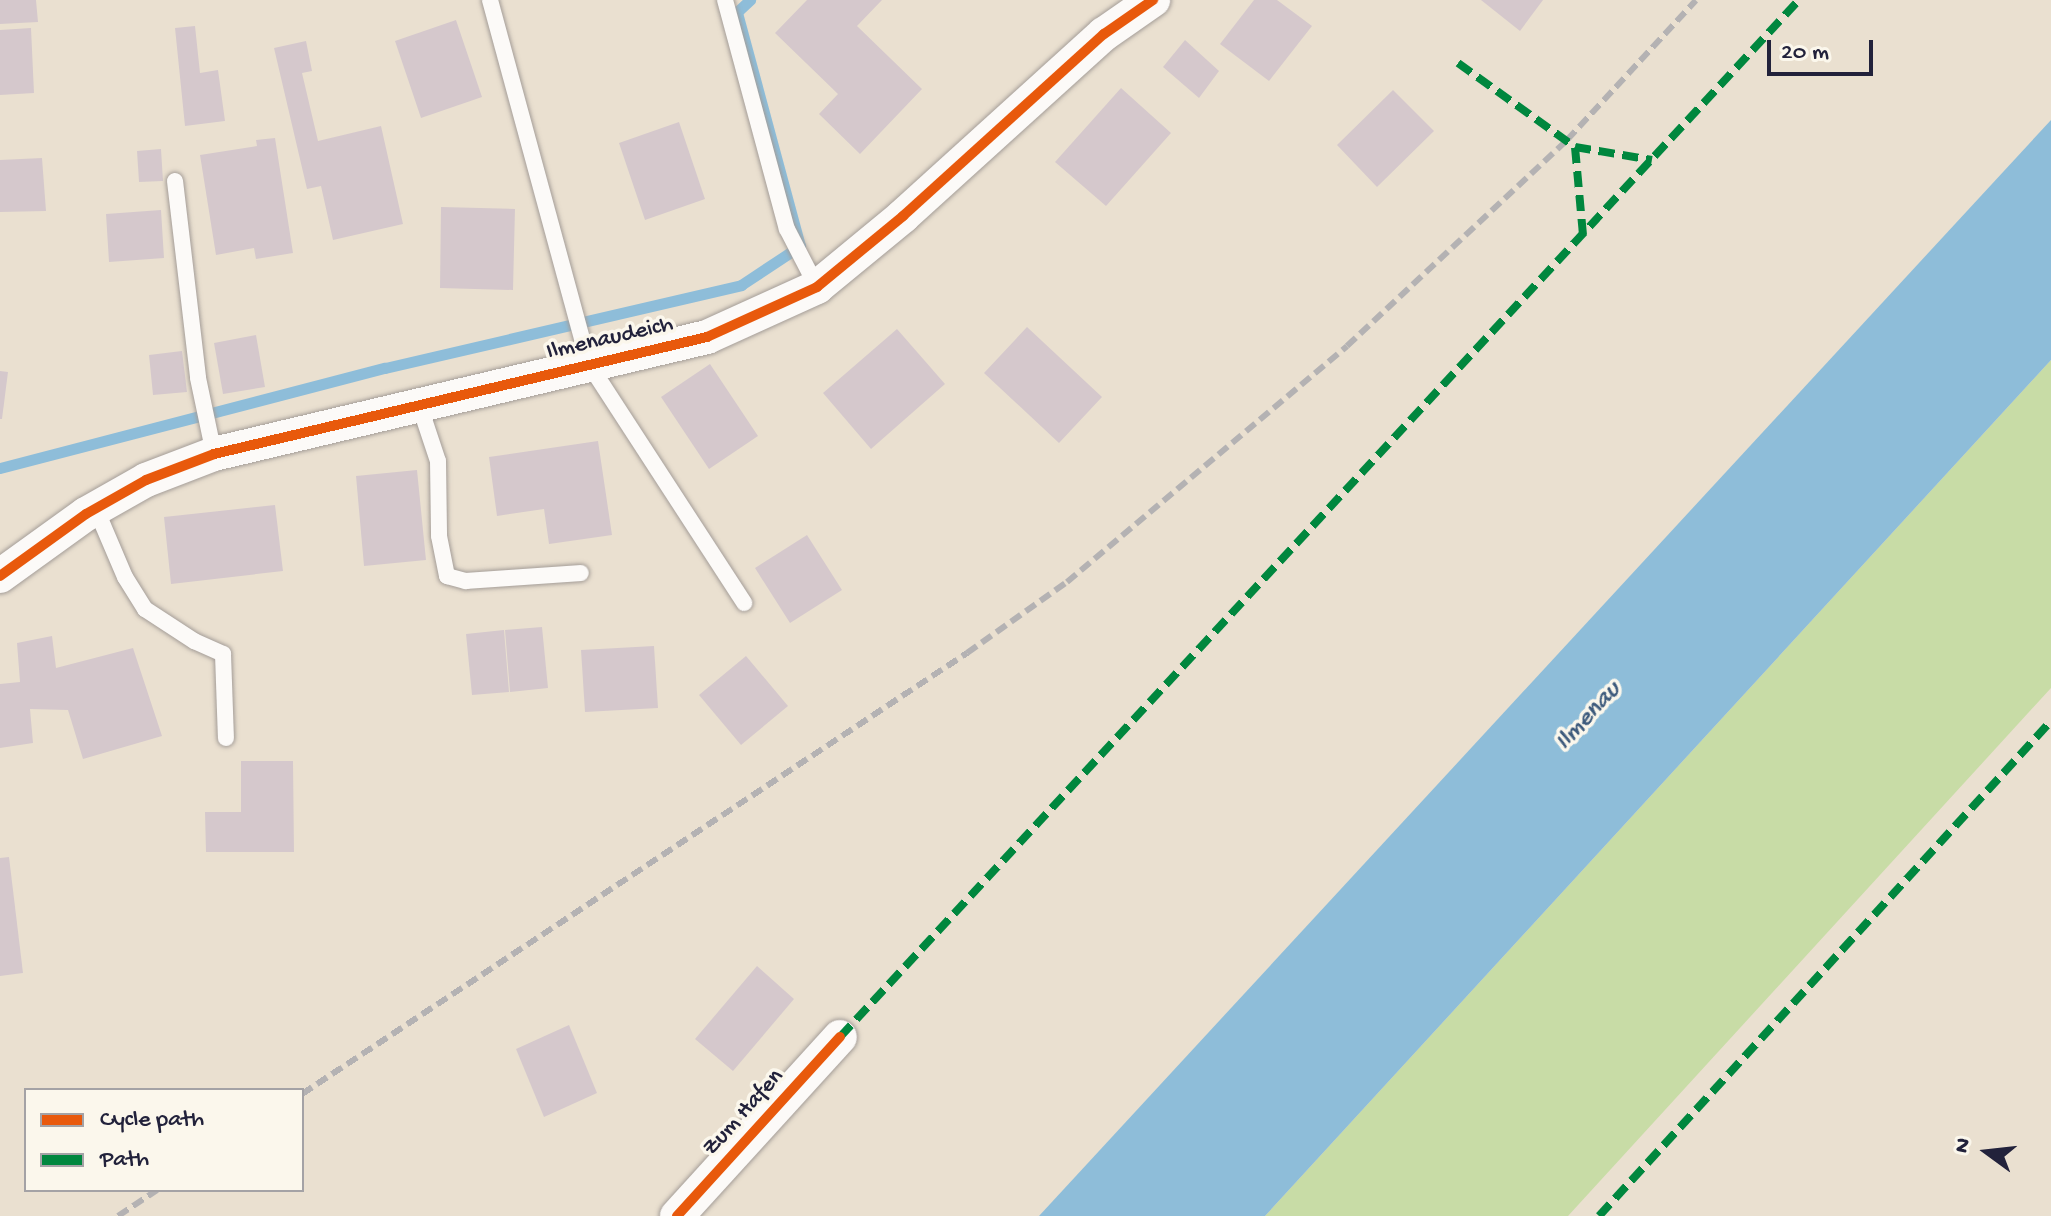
<!DOCTYPE html>
<html>
<head>
<meta charset="utf-8">
<style>
  body { margin:0 }
  #map { position:relative; width:2051px; height:1216px; overflow:hidden; background:#eae0d0; font-family:"Gochi Hand",sans-serif }
  div>[style] { position:absolute }
  .green>* { inset:0; background:#c8dca6 }
  .water>* { inset:0; background:#8ebdd9 }
  .stream>* { height:11px; margin:-5.5px; padding:0 5.5px; transform-origin:5.5px; border-radius:5.5px; background:#8ebdd9 }
  .building>* { inset:0; background:#d5c8cc }
  .roads { filter:drop-shadow(0 0 2px #a49d98) drop-shadow(0 0 2px #a49d98) }
  .lane>* { height:16px; margin:-8px; padding:0 8px; transform-origin:8px; border-radius:8px; background:#fcfaf8 }
  .street>* { height:34px; margin:-17px; padding:0 17px; transform-origin:17px; border-radius:17px; background:#fcfaf8 }
  .rail>* { height:6px; margin-top:-3px; transform-origin:0; background:repeating-linear-gradient(90deg,#b4b2b3 0 12px,transparent 0 18px) }
  .quiet>* { height:8px; margin-top:-4px; transform-origin:0; background:repeating-linear-gradient(90deg,#00873e 0 16px,transparent 0 24px) }
  .cycleway>* { height:10px; margin:-5px; padding:0 5px; transform-origin:5px; border-radius:5px; background:#e8590c }
  span { translate:-50% -50%; white-space:nowrap; text-align:center; line-height:1.15; -webkit-text-stroke:7px #fbf7ec; paint-order:stroke }
  .street-label { font-size:24px; color:#22223b }
  .water-label { font-size:26px; color:#3d5a7c; font-style:italic }
  .legend { position:absolute; left:24px; top:1088px; width:280px; height:104px; box-sizing:border-box; background:#fbf7ec; border:2px solid #a4a2a5; margin:0; padding:10px 14px; list-style:none; font-size:24px; color:#22223b }
  .legend li { display:flex; align-items:center; gap:16px; height:40px }
  .legend b { width:40px; border:2px solid #a4a2a5 }
  .north { position:absolute; left:1947px; top:1112px; width:80px; height:80px; -webkit-text-stroke:6px #fbf7ec; paint-order:stroke; rotate:285deg; font-size:22px; font-weight:700; line-height:32px; text-align:center; color:#22223b }
  .north::after { content:''; display:block; margin:auto; width:28px; height:36px; background:#22223b; clip-path:polygon(50% 0,100% 100%,50% 72%,0 100%) }
  .scale { position:absolute; left:1767px; top:40px; width:106px; height:36px; box-sizing:border-box; border:4px solid #22223b; border-top:0; padding-left:10px; font-size:24px; line-height:28px; white-space:nowrap; color:#22223b; -webkit-text-stroke:6px #fbf7ec; paint-order:stroke }
</style>
</head>
<body>
<div id="map">
  <div class="green">
    <div style="clip-path:polygon(2051px 360px,2051px 688px,1568px 1216px,1265px 1216px)"></div>
  </div>
  <div class="water">
    <div style="clip-path:polygon(2051px 120px,2051px 360px,1265px 1216px,1039px 1216px)"></div>
  </div>
  <div class="stream">
    <div style="left:0;top:468px;width:398px;rotate:-14.6deg"></div>
    <div style="left:385px;top:368px;width:366px;rotate:-13.1deg"></div>
    <div style="left:741px;top:285px;width:71px;rotate:-33.5deg"></div>
    <div style="left:800px;top:246px;width:242px;rotate:-105.1deg"></div>
    <div style="left:737px;top:12px;width:18px;rotate:-43deg"></div>
  </div>
  <div class="building">
    <div style="clip-path:polygon(0 0,36px 0,38px 22px,0 24px)"></div>
    <div style="clip-path:polygon(807px 0,882px 0,857px 26px,922px 89px,860px 154px,819px 114px,838px 94px,775px 33px)"></div>
    <div style="clip-path:polygon(1254px 0,1277px 0,1312px 26px,1269px 81px,1220px 44px)"></div>
    <div style="clip-path:polygon(1481px 0,1543px 0,1520px 31px)"></div>
    <div style="clip-path:polygon(456px 20px,482px 97px,421px 118px,395px 41px)"></div>
    <div style="clip-path:polygon(195px 26px,200px 73px,218px 70px,225px 121px,185px 126px,175px 28px)"></div>
    <div style="clip-path:polygon(31px 28px,34px 93px,0 95px,0 30px)"></div>
    <div style="clip-path:polygon(1185px 40px,1219px 71px,1199px 98px,1163px 67px)"></div>
    <div style="clip-path:polygon(306px 41px,312px 71px,302px 73px,318px 141px,381px 126px,403px 224px,333px 240px,321px 186px,307px 189px,274px 48px)"></div>
    <div style="clip-path:polygon(1121px 88px,1171px 133px,1106px 206px,1055px 162px)"></div>
    <div style="clip-path:polygon(1393px 90px,1434px 131px,1377px 187px,1337px 145px)"></div>
    <div style="clip-path:polygon(679px 122px,705px 199px,645px 220px,619px 143px)"></div>
    <div style="clip-path:polygon(275px 138px,293px 253px,256px 259px,254px 248px,216px 255px,200px 155px,257px 146px,256px 140px)"></div>
    <div style="clip-path:polygon(161px 149px,163px 181px,139px 182px,137px 151px)"></div>
    <div style="clip-path:polygon(42px 158px,46px 211px,0 212px,0 160px)"></div>
    <div style="clip-path:polygon(441px 207px,515px 209px,513px 290px,440px 288px)"></div>
    <div style="clip-path:polygon(161px 210px,164px 258px,109px 262px,106px 214px)"></div>
    <div style="clip-path:polygon(1027px 327px,1102px 397px,1059px 443px,984px 373px)"></div>
    <div style="clip-path:polygon(897px 329px,945px 384px,871px 449px,823px 393px)"></div>
    <div style="clip-path:polygon(256px 335px,265px 387px,223px 394px,214px 343px)"></div>
    <div style="clip-path:polygon(182px 351px,187px 392px,153px 395px,149px 355px)"></div>
    <div style="clip-path:polygon(710px 364px,758px 436px,709px 469px,661px 397px)"></div>
    <div style="clip-path:polygon(0 371px,8px 372px,2px 419px,0 419px)"></div>
    <div style="clip-path:polygon(598px 441px,612px 535px,549px 544px,544px 509px,497px 516px,489px 457px)"></div>
    <div style="clip-path:polygon(417px 470px,426px 560px,364px 566px,356px 476px)"></div>
    <div style="clip-path:polygon(275px 505px,283px 571px,171px 584px,164px 517px)"></div>
    <div style="clip-path:polygon(807px 535px,842px 590px,790px 623px,755px 568px)"></div>
    <div style="clip-path:polygon(542px 627px,548px 688px,510px 692px,505px 630px)"></div>
    <div style="clip-path:polygon(504px 630px,509px 692px,472px 695px,466px 634px)"></div>
    <div style="clip-path:polygon(52px 636px,56px 668px,133px 648px,162px 736px,83px 759px,68px 710px,30px 709px,33px 743px,0 748px,0 684px,20px 682px,17px 643px)"></div>
    <div style="clip-path:polygon(654px 646px,658px 708px,585px 712px,581px 650px)"></div>
    <div style="clip-path:polygon(746px 656px,788px 706px,741px 745px,699px 695px)"></div>
    <div style="clip-path:polygon(241px 761px,293px 761px,294px 852px,206px 852px,205px 812px,241px 812px)"></div>
    <div style="clip-path:polygon(9px 857px,23px 973px,0 976px,0 858px)"></div>
    <div style="clip-path:polygon(757px 966px,794px 999px,733px 1071px,695px 1039px)"></div>
    <div style="clip-path:polygon(569px 1025px,597px 1093px,544px 1117px,516px 1049px)"></div>
  </div>
  <div class="roads">
    <div class="lane">
      <div style="left:490px;top:0;width:377px;rotate:74.8deg"></div>
      <div style="left:589px;top:364px;width:285px;rotate:57deg"></div>
      <div style="left:725px;top:0;width:237px;rotate:74.9deg"></div>
      <div style="left:787px;top:229px;width:65px;rotate:62.7deg"></div>
      <div style="left:175px;top:181px;width:198px;rotate:83.3deg"></div>
      <div style="left:198px;top:378px;width:78px;rotate:78.1deg"></div>
      <div style="left:419px;top:404px;width:60px;rotate:71.6deg"></div>
      <div style="left:438px;top:461px;width:75px;rotate:89.2deg"></div>
      <div style="left:439px;top:536px;width:41px;rotate:78.7deg"></div>
      <div style="left:447px;top:576px;width:20px;rotate:15deg"></div>
      <div style="left:466px;top:581px;width:115px;rotate:-4deg"></div>
      <div style="left:96px;top:509px;width:74px;rotate:66.9deg"></div>
      <div style="left:125px;top:577px;width:38px;rotate:58deg"></div>
      <div style="left:145px;top:609px;width:59px;rotate:33.1deg"></div>
      <div style="left:194px;top:641px;width:32px;rotate:24deg"></div>
      <div style="left:223px;top:654px;width:84px;rotate:88deg"></div>
    </div>
    <div class="street">
      <div style="left:0;top:576px;width:106px;rotate:-35.8deg"></div>
      <div style="left:86px;top:514px;width:69px;rotate:-29.5deg"></div>
      <div style="left:146px;top:480px;width:73px;rotate:-20.9deg"></div>
      <div style="left:214px;top:454px;width:507px;rotate:-13.35deg"></div>
      <div style="left:707px;top:337px;width:121px;rotate:-24.4deg"></div>
      <div style="left:817px;top:287px;width:112px;rotate:-39.5deg"></div>
      <div style="left:903px;top:216px;width:271px;rotate:-42.2deg"></div>
      <div style="left:1104px;top:34px;width:60px;rotate:-34.8deg"></div>
      <div style="left:677px;top:1216px;width:242px;rotate:-47.7deg"></div>
    </div>
  </div>
  <div class="rail">
    <div style="left:302px;top:1094px;width:798px;rotate:-33.55deg"></div>
    <div style="left:967px;top:653px;width:123px;rotate:-35.4deg"></div>
    <div style="left:1067px;top:582px;width:366px;rotate:-40.1deg"></div>
    <div style="left:1347px;top:346px;width:301px;rotate:-43.1deg"></div>
    <div style="left:1567px;top:140px;width:190px;rotate:-47.3deg"></div>
    <div style="left:118px;top:1216px;width:47px;rotate:-33.7deg"></div>
  </div>
  <div class="quiet">
    <div style="left:1458px;top:63px;width:144px;rotate:35.7deg"></div>
    <div style="left:1583px;top:235px;width:88px;rotate:-95.2deg"></div>
    <div style="left:1575px;top:147px;width:78px;rotate:9.6deg"></div>
    <div style="left:840px;top:1037px;width:1412px;rotate:-47.24deg"></div>
    <div style="left:1599px;top:1216px;width:670px;rotate:-47.6deg"></div>
  </div>
  <div class="cycleway">
    <div style="left:0;top:576px;width:106px;rotate:-35.8deg"></div>
    <div style="left:86px;top:514px;width:69px;rotate:-29.5deg"></div>
    <div style="left:146px;top:480px;width:73px;rotate:-20.9deg"></div>
    <div style="left:214px;top:454px;width:507px;rotate:-13.35deg"></div>
    <div style="left:707px;top:337px;width:121px;rotate:-24.4deg"></div>
    <div style="left:817px;top:287px;width:112px;rotate:-39.5deg"></div>
    <div style="left:903px;top:216px;width:271px;rotate:-42.2deg"></div>
    <div style="left:1104px;top:34px;width:60px;rotate:-34.8deg"></div>
    <div style="left:677px;top:1216px;width:242px;rotate:-47.7deg"></div>
  </div>
  <div class="street-label">
    <span style="left:610px;top:339px;rotate:-13deg">Ilmenaudeich</span>
    <span style="left:744px;top:1113px;rotate:-48deg">Zum Hafen</span>
  </div>
  <div class="water-label">
    <span style="left:1589px;top:717px;rotate:-47deg">Ilmenau</span>
  </div>
  <ul class="legend">
  <li><b style="height:10px;background:#e8590c"></b>Cycle path</li>
  <li><b style="height:10px;background:#00873e"></b>Path</li>
  </ul>
  <div class="north">N</div>
  <div class="scale">20 m</div>
</div>
</body>
</html>
